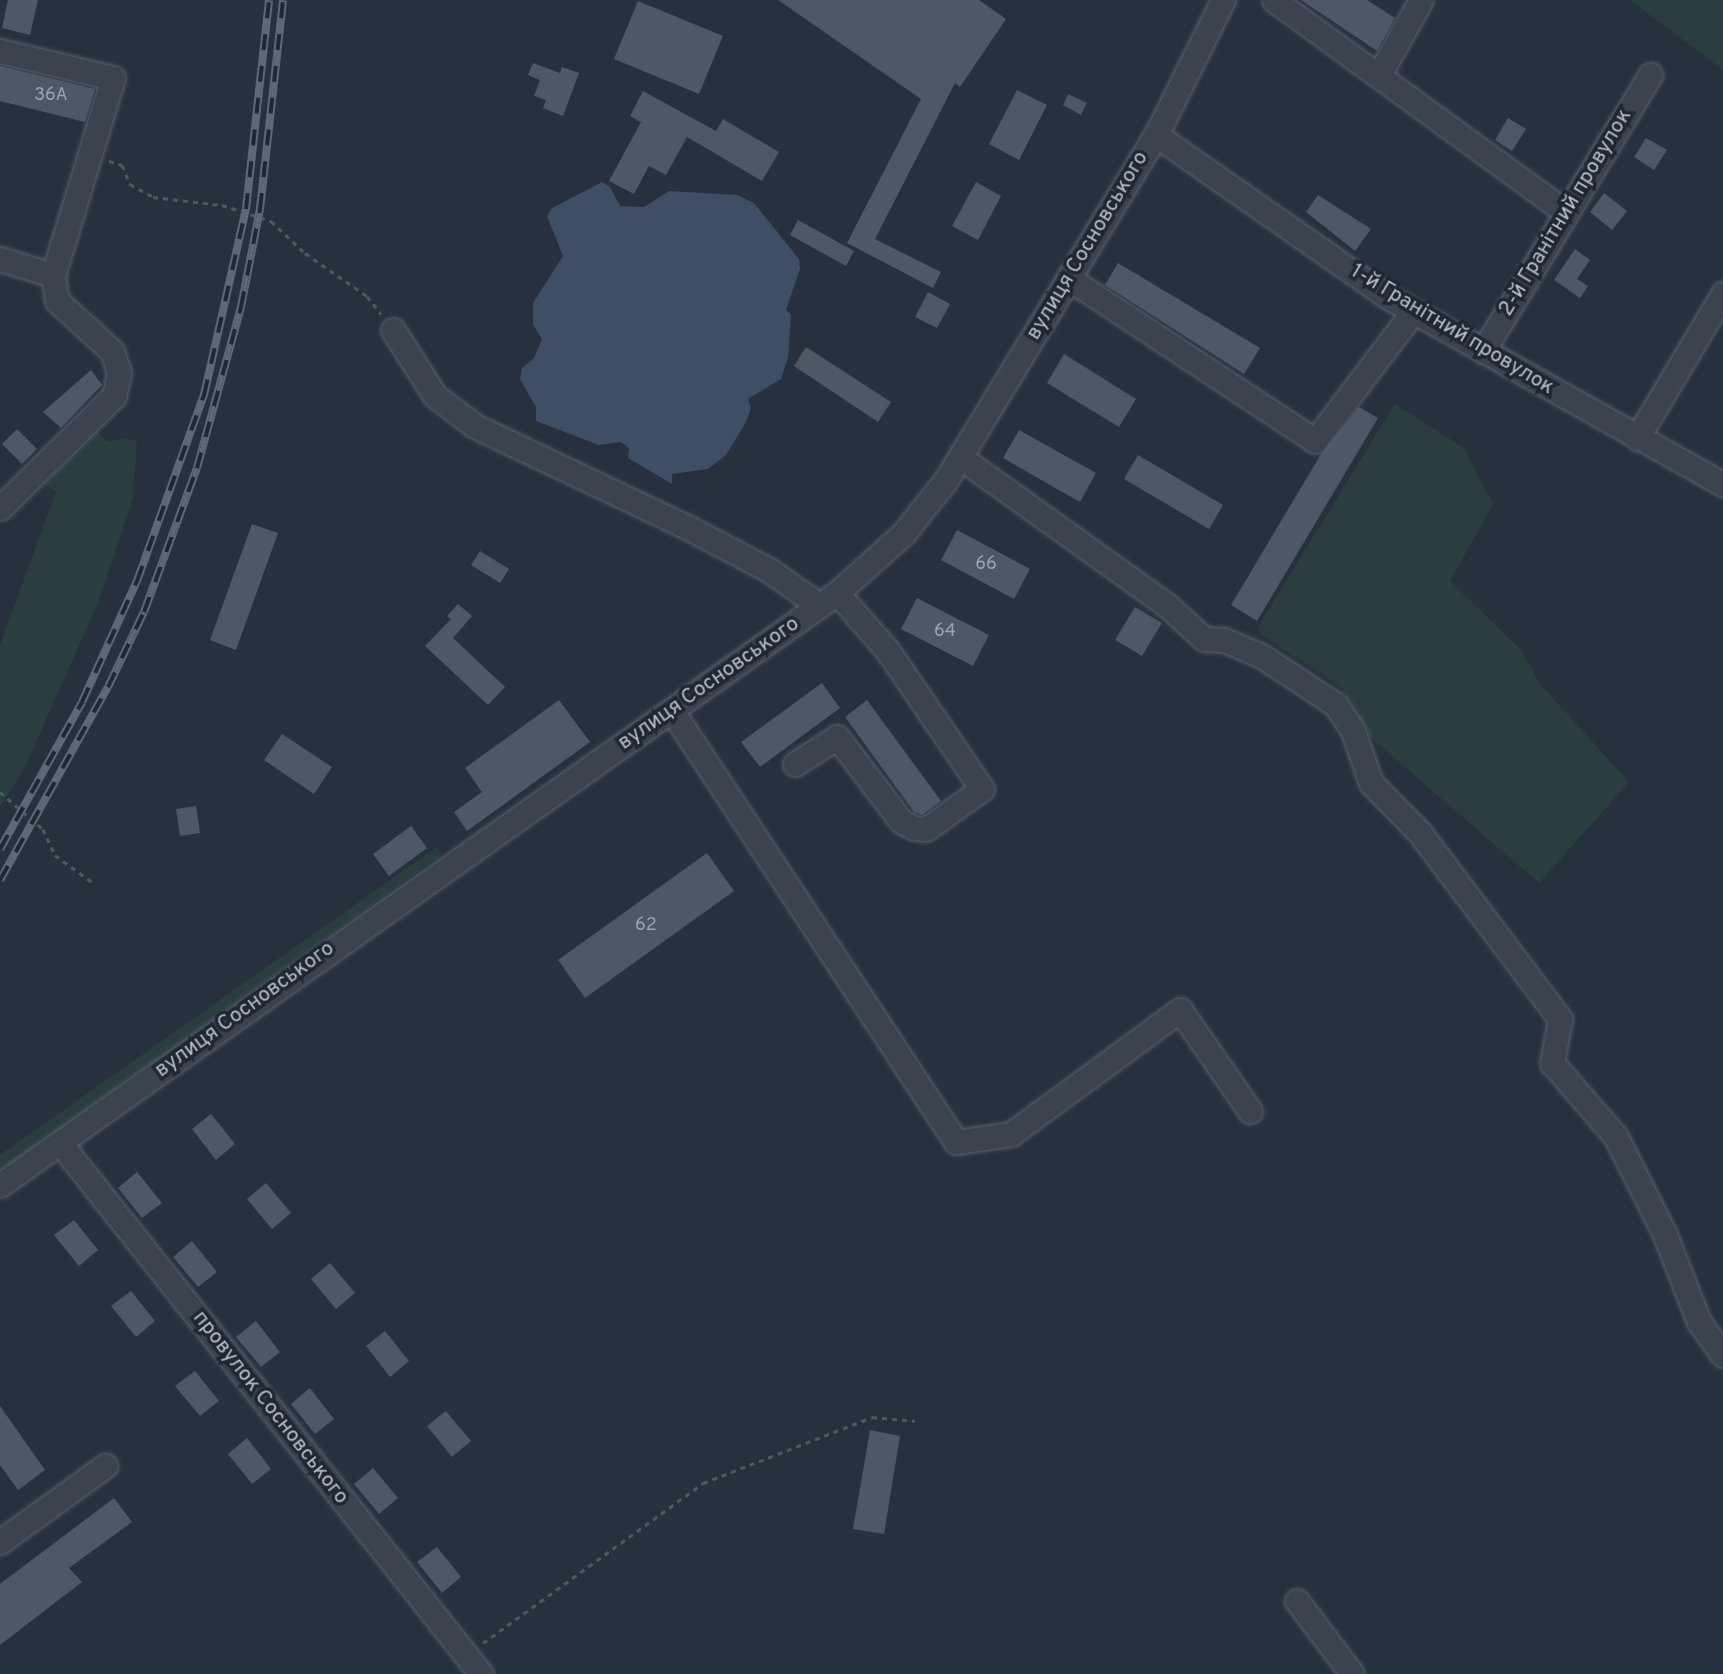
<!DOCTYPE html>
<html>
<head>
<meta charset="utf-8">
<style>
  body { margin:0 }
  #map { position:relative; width:1723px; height:1674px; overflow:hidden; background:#27313e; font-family:Overpass,sans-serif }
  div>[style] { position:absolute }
  .green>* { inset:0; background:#2a3e40 }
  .water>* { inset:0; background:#3d4e65 }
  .building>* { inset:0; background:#4d5866 }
  .path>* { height:2.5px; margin-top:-1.25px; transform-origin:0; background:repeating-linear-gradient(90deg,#495b5e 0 5px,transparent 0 10px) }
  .roads { filter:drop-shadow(0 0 2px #58606c) drop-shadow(0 0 2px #58606c) }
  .minor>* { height:23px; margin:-11.5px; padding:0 11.5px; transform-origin:11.5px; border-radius:11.5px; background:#3a434e }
  .rail>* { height:8px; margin-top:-4px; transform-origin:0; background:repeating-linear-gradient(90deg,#1f2733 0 16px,#5d6775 0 32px); box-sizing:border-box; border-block:2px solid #5d6775 }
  span { translate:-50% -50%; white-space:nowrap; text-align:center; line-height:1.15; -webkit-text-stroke:7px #1f2733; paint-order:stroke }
  .number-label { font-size:18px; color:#9ca4b0 }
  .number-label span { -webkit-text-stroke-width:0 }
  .street-label { font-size:21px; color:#b7bec9 }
</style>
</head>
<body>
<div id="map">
  <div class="green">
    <div style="clip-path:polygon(1630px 0,1723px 0,1723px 70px)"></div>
    <div style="clip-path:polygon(1395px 404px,1464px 448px,1493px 504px,1450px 581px,1522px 651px,1540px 684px,1629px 782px,1539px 883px,1370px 737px,1342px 688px,1259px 633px,1259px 625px)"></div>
    <div style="clip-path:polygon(94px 428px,108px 442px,127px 438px,137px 442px,133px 498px,98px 603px,24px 769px,0 806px,0 645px,56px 492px,41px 482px)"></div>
    <div style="clip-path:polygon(437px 847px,441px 855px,0 1171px,0 1155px)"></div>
  </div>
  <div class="water">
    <div style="clip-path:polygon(602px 182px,610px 187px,620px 206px,644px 207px,669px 191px,737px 195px,754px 203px,799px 259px,800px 269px,786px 310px,791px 314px,788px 357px,781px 379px,748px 399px,751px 408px,746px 422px,726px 455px,708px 469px,672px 474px,672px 484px,628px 458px,629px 448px,621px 442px,599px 445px,536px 421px,536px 407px,520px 379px,522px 368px,534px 358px,542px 339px,533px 325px,533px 303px,563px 256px,547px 216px,552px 208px)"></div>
  </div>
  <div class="building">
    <div style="clip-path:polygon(8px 0,38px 0,30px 35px,2px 28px)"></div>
    <div style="clip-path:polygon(778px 0,979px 0,1006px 19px,960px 87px,955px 83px,875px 239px,941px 272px,933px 288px,847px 243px,921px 99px)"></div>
    <div style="clip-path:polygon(1301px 0,1367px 0,1395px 18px,1377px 51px)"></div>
    <div style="clip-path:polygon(638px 1px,723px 36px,699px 94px,614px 59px)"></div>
    <div style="clip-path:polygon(533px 63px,560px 73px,562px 67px,579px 73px,563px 116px,543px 108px,546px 100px,534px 96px,540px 80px,528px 75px)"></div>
    <div style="clip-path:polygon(0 66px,95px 89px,85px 122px,0 101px)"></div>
    <div style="clip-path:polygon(1017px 90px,1047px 105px,1019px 160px,989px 144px)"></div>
    <div style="clip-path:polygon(643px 91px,716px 131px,723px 119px,779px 152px,762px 181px,687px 137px,666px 175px,649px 166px,634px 194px,609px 181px,641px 122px,630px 116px)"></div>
    <div style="clip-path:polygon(1068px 94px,1087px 103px,1081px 115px,1063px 105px)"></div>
    <div style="clip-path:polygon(1508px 118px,1526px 129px,1512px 151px,1495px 140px)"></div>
    <div style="clip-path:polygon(1646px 138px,1667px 150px,1654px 170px,1634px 157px)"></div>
    <div style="clip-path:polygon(976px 182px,1001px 196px,978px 240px,952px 226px)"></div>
    <div style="clip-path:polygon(1604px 193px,1627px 211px,1612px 230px,1590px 212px)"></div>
    <div style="clip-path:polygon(1318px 195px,1371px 229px,1355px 251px,1306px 212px)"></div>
    <div style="clip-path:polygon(798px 220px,854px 251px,846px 266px,790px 235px)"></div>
    <div style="clip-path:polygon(1575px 249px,1590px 260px,1577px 279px,1588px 286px,1580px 298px,1554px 280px)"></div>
    <div style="clip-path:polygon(1118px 263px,1260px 348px,1244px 374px,1105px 285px)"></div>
    <div style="clip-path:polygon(928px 292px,950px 304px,937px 328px,915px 317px)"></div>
    <div style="clip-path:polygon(806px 347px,891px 402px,878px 422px,794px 366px)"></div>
    <div style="clip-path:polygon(1064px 354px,1136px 399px,1119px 427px,1047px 383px)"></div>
    <div style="clip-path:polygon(91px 370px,102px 385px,61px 428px,43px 412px)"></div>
    <div style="clip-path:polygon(1359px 407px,1378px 418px,1257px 621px,1231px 605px,1321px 454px)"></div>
    <div style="clip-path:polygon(17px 429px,37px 449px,22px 464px,2px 444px)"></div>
    <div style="clip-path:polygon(1019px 430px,1096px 473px,1080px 502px,1003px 458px)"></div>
    <div style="clip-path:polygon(1138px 455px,1223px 505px,1209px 529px,1124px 479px)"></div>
    <div style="clip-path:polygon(252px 524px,278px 533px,236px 650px,210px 640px)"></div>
    <div style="clip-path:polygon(957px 530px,1030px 569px,1014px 599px,941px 560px)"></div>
    <div style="clip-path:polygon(480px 551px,509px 569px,500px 583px,471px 565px)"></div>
    <div style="clip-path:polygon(917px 598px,989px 635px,973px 666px,901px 629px)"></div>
    <div style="clip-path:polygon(458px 604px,472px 616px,453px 638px,505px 687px,488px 705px,425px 646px,451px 619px,447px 616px)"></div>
    <div style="clip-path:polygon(1135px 607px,1162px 623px,1142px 656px,1115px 640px)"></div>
    <div style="clip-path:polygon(822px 683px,840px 708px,760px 767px,741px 742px)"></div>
    <div style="clip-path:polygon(559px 700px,590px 742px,467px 831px,454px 812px,482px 792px,465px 768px)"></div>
    <div style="clip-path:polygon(867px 700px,941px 801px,922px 815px,914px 812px,845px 717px)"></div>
    <div style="clip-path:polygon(282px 734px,332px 767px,314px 794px,264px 760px)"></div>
    <div style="clip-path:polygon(196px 806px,200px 833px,180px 836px,176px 809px)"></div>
    <div style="clip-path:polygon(411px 826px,427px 848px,389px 876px,373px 854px)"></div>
    <div style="clip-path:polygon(707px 853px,734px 891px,585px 998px,558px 960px)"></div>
    <div style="clip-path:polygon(211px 1114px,235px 1144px,216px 1160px,192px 1129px)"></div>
    <div style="clip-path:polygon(137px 1172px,162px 1203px,142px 1218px,118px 1188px)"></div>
    <div style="clip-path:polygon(266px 1183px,291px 1213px,272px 1229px,247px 1199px)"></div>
    <div style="clip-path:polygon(74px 1220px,98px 1250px,79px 1266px,54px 1235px)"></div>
    <div style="clip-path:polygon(192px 1241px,217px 1272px,198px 1287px,173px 1257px)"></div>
    <div style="clip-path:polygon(330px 1263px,355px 1293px,336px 1309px,311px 1279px)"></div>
    <div style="clip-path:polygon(131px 1291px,155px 1321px,136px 1337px,111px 1306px)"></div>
    <div style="clip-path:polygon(256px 1321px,280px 1352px,261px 1367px,236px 1337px)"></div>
    <div style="clip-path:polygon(385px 1331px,409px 1361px,390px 1377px,366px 1346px)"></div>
    <div style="clip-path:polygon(195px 1371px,219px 1401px,200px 1416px,175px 1386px)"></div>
    <div style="clip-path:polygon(310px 1388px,334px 1419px,315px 1434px,291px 1404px)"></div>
    <div style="clip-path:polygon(0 1406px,45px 1470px,18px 1490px,0 1465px)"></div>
    <div style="clip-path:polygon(446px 1411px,471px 1441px,452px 1457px,427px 1426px)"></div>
    <div style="clip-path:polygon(870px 1430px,900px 1436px,884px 1534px,853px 1529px)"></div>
    <div style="clip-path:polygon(247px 1438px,271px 1469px,252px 1484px,228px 1454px)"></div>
    <div style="clip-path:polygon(373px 1468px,398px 1498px,379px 1514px,354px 1484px)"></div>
    <div style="clip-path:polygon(114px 1498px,132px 1522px,69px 1568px,82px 1582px,0 1645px,0 1584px)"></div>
    <div style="clip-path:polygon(437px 1547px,461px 1577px,442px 1593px,417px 1562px)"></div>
  </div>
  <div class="path">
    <div style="left:109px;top:161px;width:14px;rotate:17deg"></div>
    <div style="left:122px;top:165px;width:21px;rotate:67deg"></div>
    <div style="left:130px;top:184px;width:26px;rotate:29deg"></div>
    <div style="left:153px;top:197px;width:69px;rotate:6.6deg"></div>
    <div style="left:222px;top:205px;width:52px;rotate:18.1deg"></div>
    <div style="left:271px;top:221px;width:47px;rotate:43.3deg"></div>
    <div style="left:305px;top:253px;width:75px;rotate:34.7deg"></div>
    <div style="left:367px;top:296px;width:23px;rotate:52deg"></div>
    <div style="left:0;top:792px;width:57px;rotate:40.7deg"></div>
    <div style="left:43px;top:829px;width:29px;rotate:65deg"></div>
    <div style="left:55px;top:855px;width:46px;rotate:36.1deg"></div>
    <div style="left:483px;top:1643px;width:272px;rotate:-36deg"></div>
    <div style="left:703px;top:1483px;width:181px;rotate:-21.3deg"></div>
    <div style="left:872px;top:1417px;width:43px;rotate:5.3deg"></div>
  </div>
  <div class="roads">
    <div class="minor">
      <div style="left:1274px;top:0;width:361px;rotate:36deg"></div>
      <div style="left:0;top:51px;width:116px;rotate:13.4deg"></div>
      <div style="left:113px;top:78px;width:206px;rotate:106.9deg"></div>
      <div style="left:1379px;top:75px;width:86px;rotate:-60.8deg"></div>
      <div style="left:1156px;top:135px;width:283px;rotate:34.9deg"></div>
      <div style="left:1388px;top:297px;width:384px;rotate:29.2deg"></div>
      <div style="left:0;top:259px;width:55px;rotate:16.8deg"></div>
      <div style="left:53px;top:275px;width:26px;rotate:81deg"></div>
      <div style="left:57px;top:301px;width:74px;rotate:42.3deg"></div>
      <div style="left:112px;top:351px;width:23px;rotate:72deg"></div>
      <div style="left:119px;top:373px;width:24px;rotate:102deg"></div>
      <div style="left:114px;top:396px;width:160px;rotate:135.5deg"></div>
      <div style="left:1068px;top:278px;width:296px;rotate:33.4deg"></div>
      <div style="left:1315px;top:441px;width:162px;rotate:-52.8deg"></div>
      <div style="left:393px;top:330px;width:78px;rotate:57.5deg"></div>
      <div style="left:435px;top:396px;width:50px;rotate:36.9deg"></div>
      <div style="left:475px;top:426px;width:235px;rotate:25.5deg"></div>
      <div style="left:687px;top:527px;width:93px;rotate:27.7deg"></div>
      <div style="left:769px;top:570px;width:62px;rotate:35.2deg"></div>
      <div style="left:1483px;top:351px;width:323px;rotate:-58.8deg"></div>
      <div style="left:1637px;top:438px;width:168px;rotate:-59.2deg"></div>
      <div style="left:960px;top:457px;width:254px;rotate:35.6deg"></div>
      <div style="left:1167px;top:605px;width:50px;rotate:42.6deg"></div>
      <div style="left:1204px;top:639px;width:20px;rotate:3deg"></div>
      <div style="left:1224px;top:640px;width:39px;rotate:23deg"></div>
      <div style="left:1260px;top:655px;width:90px;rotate:33.2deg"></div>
      <div style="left:1335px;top:704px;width:32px;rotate:56deg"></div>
      <div style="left:1353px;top:731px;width:55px;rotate:70.9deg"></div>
      <div style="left:1371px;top:783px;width:70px;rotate:45.6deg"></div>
      <div style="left:1420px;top:833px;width:233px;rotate:53deg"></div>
      <div style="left:1560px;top:1019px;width:45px;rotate:100.3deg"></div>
      <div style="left:1552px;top:1063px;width:98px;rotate:49.1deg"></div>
      <div style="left:1616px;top:1137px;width:110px;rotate:63.4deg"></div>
      <div style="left:1665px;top:1235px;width:93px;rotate:68.7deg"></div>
      <div style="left:1699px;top:1322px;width:41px;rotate:54deg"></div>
      <div style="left:672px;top:711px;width:516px;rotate:56.62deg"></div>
      <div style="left:956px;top:1142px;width:56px;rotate:-8.3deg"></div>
      <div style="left:1011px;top:1134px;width:210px;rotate:-36.3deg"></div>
      <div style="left:1180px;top:1010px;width:123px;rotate:55.3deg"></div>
      <div style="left:795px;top:764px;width:50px;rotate:-32.7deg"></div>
      <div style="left:837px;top:737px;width:106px;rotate:52.7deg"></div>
      <div style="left:901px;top:821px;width:15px;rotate:28deg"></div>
      <div style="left:914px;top:828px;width:12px;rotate:5deg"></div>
      <div style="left:926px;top:829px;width:69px;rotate:-35.5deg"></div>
      <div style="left:982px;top:789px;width:167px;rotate:-124.3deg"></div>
      <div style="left:888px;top:651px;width:77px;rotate:-131.3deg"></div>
      <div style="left:60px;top:1143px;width:678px;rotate:51.59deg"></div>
      <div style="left:0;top:1185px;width:1025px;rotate:-35.27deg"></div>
      <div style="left:837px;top:593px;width:89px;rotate:-41.8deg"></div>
      <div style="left:903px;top:534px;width:69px;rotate:-51.5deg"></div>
      <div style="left:946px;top:480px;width:404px;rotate:-58.7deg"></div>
      <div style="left:1156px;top:135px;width:151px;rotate:-63.6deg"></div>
      <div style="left:0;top:1542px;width:130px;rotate:-35.9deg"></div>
      <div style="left:1297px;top:1601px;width:91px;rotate:53deg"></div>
    </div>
  </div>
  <div class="rail">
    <div style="left:0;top:849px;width:168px;rotate:-60.8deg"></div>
    <div style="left:82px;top:702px;width:133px;rotate:-65.6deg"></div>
    <div style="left:137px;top:581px;width:198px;rotate:-70.2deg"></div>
    <div style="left:204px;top:395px;width:191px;rotate:-77.3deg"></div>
    <div style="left:246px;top:209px;width:210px;rotate:-83.7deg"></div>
    <div style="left:0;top:880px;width:221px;rotate:-60.8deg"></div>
    <div style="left:108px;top:687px;width:83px;rotate:-64.4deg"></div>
    <div style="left:144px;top:612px;width:153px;rotate:-69.8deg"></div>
    <div style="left:197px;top:468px;width:167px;rotate:-74.7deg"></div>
    <div style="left:241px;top:307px;width:100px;rotate:-79deg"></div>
    <div style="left:260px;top:209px;width:210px;rotate:-83.7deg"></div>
  </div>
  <div class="number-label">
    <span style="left:51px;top:96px">36А</span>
    <span style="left:986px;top:565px">66</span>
    <span style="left:945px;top:632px">64</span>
    <span style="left:646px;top:926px">62</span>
  </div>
  <div class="street-label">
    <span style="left:1566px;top:213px;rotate:-59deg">2-й Гранітний провулок</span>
    <span style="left:1088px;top:246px;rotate:-59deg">вулиця Сосновського</span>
    <span style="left:1452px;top:330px;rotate:31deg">1-й Гранітний провулок</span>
    <span style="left:709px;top:684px;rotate:-35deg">вулиця Сосновського</span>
    <span style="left:245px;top:1010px;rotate:-36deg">вулиця Сосновського</span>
    <span style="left:270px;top:1408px;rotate:52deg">провулок Сосновського</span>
  </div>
</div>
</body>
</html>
